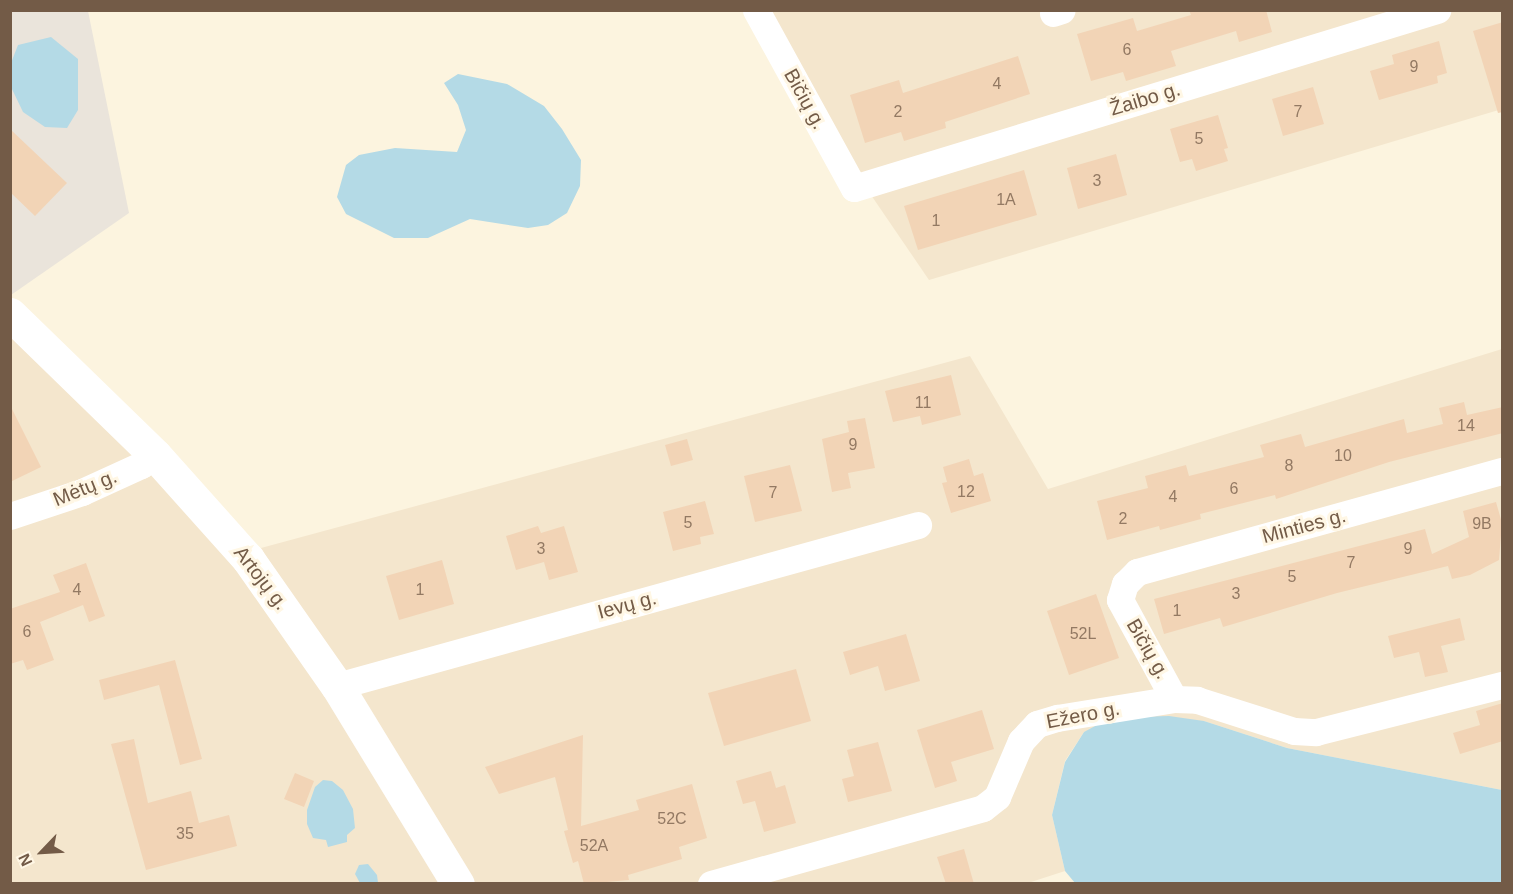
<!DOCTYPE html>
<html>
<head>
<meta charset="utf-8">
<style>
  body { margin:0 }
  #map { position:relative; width:1513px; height:894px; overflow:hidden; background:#fcf4df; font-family:Arial,sans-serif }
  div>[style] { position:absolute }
  .residential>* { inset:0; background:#f4e6cd }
  .industrial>* { inset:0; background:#eae4db }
  .water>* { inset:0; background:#b4dae6 }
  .building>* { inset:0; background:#f2d4b6 }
  .minor>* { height:27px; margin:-13.5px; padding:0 13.5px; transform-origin:13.5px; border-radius:13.5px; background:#fff }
  .secondary>* { height:33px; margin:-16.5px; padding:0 16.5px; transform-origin:16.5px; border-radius:16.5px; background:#fff }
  span { translate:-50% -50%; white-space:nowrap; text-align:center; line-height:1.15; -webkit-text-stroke:6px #fff7e5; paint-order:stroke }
  .number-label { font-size:16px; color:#937963 }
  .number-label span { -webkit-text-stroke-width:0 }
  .street-label { font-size:20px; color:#735b47 }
  .frame { position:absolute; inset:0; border:12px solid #735b47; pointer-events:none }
  .north { position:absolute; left:12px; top:822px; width:60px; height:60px; -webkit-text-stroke:4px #fff7e5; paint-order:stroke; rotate:245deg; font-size:16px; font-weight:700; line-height:24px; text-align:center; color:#735b47 }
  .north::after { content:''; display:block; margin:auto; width:21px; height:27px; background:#735b47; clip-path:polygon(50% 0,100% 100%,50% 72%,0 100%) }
</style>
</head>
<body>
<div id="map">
  <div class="residential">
    <div style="clip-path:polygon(768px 11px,1502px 11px,1502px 109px,929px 280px,871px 195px)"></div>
    <div style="clip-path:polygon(10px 335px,162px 480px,232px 559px,316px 674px,444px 883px,11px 883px)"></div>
    <div style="clip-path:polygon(1502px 349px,1502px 790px,1287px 748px,1204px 721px,1084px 732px,1065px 761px,1052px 815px,1065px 871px,1028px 883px,473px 883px,261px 548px,970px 356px,1048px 489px)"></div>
  </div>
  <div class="industrial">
    <div style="clip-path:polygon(11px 11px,88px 11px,129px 213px,11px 295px)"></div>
  </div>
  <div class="water">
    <div style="clip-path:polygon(51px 37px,78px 59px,78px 110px,67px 128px,45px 127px,23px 112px,11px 87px,11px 63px,18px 45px)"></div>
    <div style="clip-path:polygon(458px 74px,507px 84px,544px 106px,562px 129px,581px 160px,580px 186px,567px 213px,548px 225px,528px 228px,470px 219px,428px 238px,394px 238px,346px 214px,337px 197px,346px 165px,359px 155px,395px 148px,457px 152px,466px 130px,458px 105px,444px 83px)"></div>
    <div style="clip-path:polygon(1169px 716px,1204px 721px,1287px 748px,1502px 790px,1502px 883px,1075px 883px,1065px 871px,1052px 815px,1065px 762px,1084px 732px,1097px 725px,1134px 717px)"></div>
    <div style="clip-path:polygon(323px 780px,332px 781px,343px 790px,353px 809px,355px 828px,347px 835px,347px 842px,328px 847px,326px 840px,313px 838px,307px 824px,307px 810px,315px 787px)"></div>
    <div style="clip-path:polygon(368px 864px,377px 875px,378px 883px,360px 883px,355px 874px,359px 865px)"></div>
  </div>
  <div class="building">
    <div style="clip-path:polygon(1189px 10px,1266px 10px,1272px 32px,1239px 42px,1236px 31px,1171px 51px,1176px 66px,1126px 81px,1123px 72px,1091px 81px,1077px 34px,1133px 18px,1137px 31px,1191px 15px)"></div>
    <div style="clip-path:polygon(1503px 22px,1503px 112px,1498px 113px,1473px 31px)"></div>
    <div style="clip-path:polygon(1439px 41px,1447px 73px,1437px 76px,1438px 83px,1379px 100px,1370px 71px,1394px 64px,1392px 55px)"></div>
    <div style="clip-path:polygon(1018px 56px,1030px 94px,945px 122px,946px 128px,904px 141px,901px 132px,865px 143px,850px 95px,899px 80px,903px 93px)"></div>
    <div style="clip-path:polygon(1313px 87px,1324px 124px,1283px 136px,1272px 99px)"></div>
    <div style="clip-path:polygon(1218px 115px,1228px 148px,1224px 149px,1228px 161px,1196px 171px,1192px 159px,1180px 162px,1170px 129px)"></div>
    <div style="clip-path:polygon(10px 129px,67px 183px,35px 216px,10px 192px)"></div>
    <div style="clip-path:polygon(1116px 154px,1127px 195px,1078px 209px,1067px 168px)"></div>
    <div style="clip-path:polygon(1024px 170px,1037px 215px,918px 250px,904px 206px)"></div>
    <div style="clip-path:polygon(951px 375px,961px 415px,922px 425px,920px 416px,893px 422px,885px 391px)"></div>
    <div style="clip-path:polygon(1464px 402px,1467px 415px,1503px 407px,1503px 433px,1389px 462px,1276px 499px,1275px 495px,1200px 514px,1201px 519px,1160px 530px,1159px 526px,1107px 540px,1097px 501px,1148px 488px,1145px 476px,1186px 465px,1189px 476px,1264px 457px,1260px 445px,1301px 434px,1305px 447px,1404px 419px,1407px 433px,1443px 424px,1439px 408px)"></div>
    <div style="clip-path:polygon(10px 405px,41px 467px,10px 482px)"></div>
    <div style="clip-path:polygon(865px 418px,875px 468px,848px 473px,851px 488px,832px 492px,822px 439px,849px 432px,847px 421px)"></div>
    <div style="clip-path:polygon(687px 439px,693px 460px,671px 466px,665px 445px)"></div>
    <div style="clip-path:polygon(969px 459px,974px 476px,983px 473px,991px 501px,951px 513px,942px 483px,947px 482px,943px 467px)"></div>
    <div style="clip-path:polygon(790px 465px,802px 511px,755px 522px,744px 476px)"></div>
    <div style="clip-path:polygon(705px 501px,714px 534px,700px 537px,701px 544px,673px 551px,663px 512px)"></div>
    <div style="clip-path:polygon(1496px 502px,1502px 523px,1499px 560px,1470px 575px,1452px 579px,1448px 566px,1337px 593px,1223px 627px,1220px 618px,1164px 634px,1154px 599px,1425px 529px,1432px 554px,1469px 537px,1463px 511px)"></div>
    <div style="clip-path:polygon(538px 526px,541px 533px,564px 526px,578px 572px,549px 580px,544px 562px,516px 570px,506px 536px)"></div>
    <div style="clip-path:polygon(442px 560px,454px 604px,399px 620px,386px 576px)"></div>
    <div style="clip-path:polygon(86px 563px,105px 616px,89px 622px,83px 605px,40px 622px,54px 660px,27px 670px,23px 660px,10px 664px,10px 609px,60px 592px,53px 575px)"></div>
    <div style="clip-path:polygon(1096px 594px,1119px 658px,1069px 675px,1047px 611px)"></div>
    <div style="clip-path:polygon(1460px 618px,1465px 640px,1441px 646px,1448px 672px,1425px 677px,1419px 652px,1394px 658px,1388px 636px)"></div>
    <div style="clip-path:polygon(906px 634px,920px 681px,885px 691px,878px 666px,850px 675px,843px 652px)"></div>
    <div style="clip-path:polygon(175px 660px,202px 759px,180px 765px,159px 685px,104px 700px,99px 680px)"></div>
    <div style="clip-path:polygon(796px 669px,811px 721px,724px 746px,708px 693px)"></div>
    <div style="clip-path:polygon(1503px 703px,1503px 741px,1460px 754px,1453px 733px,1480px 725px,1476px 711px)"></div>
    <div style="clip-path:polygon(982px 710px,994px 749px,951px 762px,957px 781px,935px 788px,917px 730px)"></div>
    <div style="clip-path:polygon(583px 735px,581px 826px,639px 810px,636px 800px,692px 784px,707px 838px,679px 847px,682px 859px,628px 875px,629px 880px,584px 884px,578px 861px,573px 863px,564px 831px,568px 830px,555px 777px,499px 794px,485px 767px)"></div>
    <div style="clip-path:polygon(134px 739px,148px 803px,191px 791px,199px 823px,229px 815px,237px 846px,146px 870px,111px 744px)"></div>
    <div style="clip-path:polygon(878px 742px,892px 791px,848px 802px,842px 779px,854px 776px,847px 750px)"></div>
    <div style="clip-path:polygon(771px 771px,776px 788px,785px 785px,796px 823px,764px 832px,755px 801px,743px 804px,736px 781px)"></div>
    <div style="clip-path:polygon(295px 773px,314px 781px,304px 807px,284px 799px)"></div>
    <div style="clip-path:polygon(964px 849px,974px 884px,946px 884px,937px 857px)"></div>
  </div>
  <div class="minor">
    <div style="left:756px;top:10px;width:203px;rotate:61.2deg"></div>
    <div style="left:854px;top:188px;width:610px;rotate:-16.98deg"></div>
    <div style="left:1053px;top:13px;width:9px;rotate:-18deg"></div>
    <div style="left:10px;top:516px;width:76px;rotate:-18.4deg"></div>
    <div style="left:82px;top:492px;width:65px;rotate:-24.6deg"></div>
    <div style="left:141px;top:465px;width:17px;rotate:-36deg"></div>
    <div style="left:337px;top:686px;width:603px;rotate:-15.49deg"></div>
    <div style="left:1174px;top:699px;width:113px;rotate:-118.6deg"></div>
    <div style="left:1120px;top:600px;width:17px;rotate:-73deg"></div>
    <div style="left:1125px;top:584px;width:17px;rotate:-45deg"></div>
    <div style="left:1137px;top:572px;width:379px;rotate:-15.5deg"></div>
    <div style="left:711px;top:884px;width:282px;rotate:-15.6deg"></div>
    <div style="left:983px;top:808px;width:18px;rotate:-38deg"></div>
    <div style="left:997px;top:797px;width:61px;rotate:-66.8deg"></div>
    <div style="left:1021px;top:741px;width:23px;rotate:-47deg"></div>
    <div style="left:1037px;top:724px;width:21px;rotate:-17deg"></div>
    <div style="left:1057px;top:718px;width:119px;rotate:-9.2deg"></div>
    <div style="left:1174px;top:699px;width:23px;rotate:2deg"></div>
    <div style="left:1197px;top:700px;width:102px;rotate:17.7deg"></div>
    <div style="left:1294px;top:731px;width:22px;rotate:3deg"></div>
    <div style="left:1316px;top:732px;width:192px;rotate:-14.2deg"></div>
  </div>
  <div class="secondary">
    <div style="left:10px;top:314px;width:202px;rotate:44.2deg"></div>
    <div style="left:155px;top:455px;width:140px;rotate:48.2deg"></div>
    <div style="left:248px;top:559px;width:155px;rotate:55deg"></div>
    <div style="left:337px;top:686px;width:232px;rotate:58.6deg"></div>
  </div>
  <div class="number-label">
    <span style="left:1127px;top:50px">6</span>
    <span style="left:1414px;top:67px">9</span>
    <span style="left:997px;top:84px">4</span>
    <span style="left:898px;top:112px">2</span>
    <span style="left:1298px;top:112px">7</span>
    <span style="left:1199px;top:139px">5</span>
    <span style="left:1097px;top:181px">3</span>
    <span style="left:1006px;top:200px">1A</span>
    <span style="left:936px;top:221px">1</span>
    <span style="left:923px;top:403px">11</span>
    <span style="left:1466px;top:426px">14</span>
    <span style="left:853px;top:445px">9</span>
    <span style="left:1343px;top:456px">10</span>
    <span style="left:1289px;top:466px">8</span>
    <span style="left:1234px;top:489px">6</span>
    <span style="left:966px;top:492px">12</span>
    <span style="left:773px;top:493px">7</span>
    <span style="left:1173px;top:497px">4</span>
    <span style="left:1123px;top:519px">2</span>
    <span style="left:688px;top:523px">5</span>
    <span style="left:1482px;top:524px">9B</span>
    <span style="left:541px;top:549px">3</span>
    <span style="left:1408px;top:549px">9</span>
    <span style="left:1351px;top:563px">7</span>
    <span style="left:1292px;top:577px">5</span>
    <span style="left:77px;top:590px">4</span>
    <span style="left:420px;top:590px">1</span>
    <span style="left:1236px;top:594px">3</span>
    <span style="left:1177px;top:611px">1</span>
    <span style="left:27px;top:632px">6</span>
    <span style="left:1083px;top:634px">52L</span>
    <span style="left:672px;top:819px">52C</span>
    <span style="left:185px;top:834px">35</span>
    <span style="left:594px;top:846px">52A</span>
  </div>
  <div class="street-label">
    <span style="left:805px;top:99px;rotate:61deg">Bičių g.</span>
    <span style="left:1145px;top:99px;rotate:-17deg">Žaibo g.</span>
    <span style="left:85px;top:488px;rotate:-22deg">Mėtų g.</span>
    <span style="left:1304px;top:526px;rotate:-15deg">Minties g.</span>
    <span style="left:261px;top:578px;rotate:52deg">Artojų g.</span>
    <span style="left:627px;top:605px;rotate:-15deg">Ievų g.</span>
    <span style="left:1148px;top:649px;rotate:60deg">Bičių g.</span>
    <span style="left:1083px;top:715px;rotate:-11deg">Ežero g.</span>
  </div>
  <div class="frame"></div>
  <div class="north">N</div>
</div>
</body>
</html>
